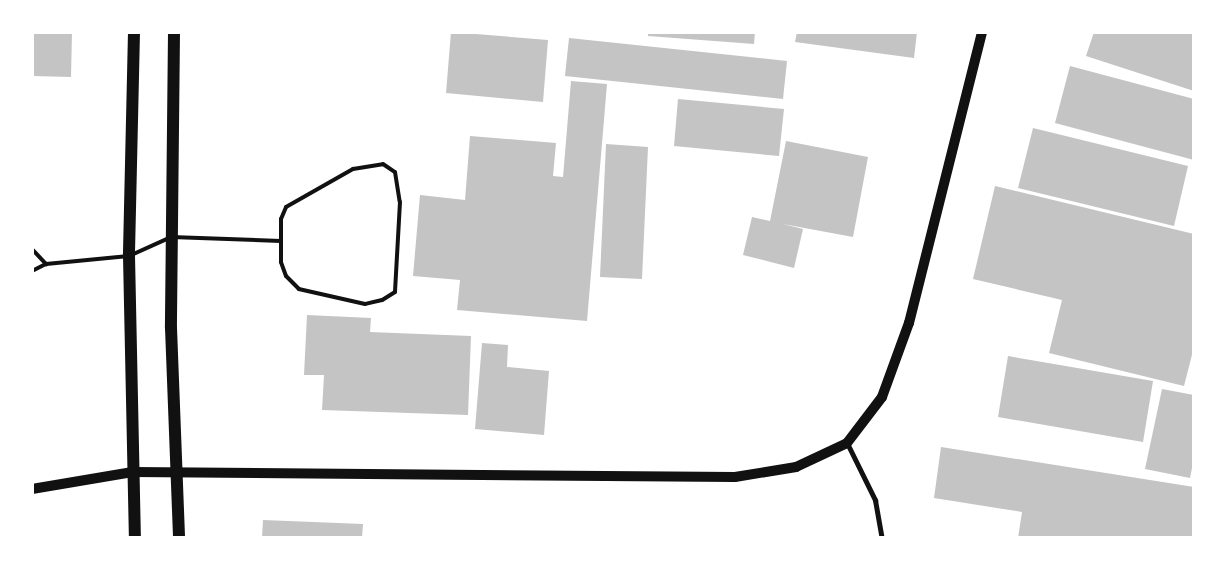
<!DOCTYPE html>
<html>
<head>
<meta charset="utf-8">
<style>
  body { margin:0 }
  #map { position:relative; width:1226px; height:570px; overflow:hidden; background:#fff; font-family:"Work Sans",sans-serif }
  div>[style] { position:absolute }
  .building>* { inset:0; background:#c4c4c4 }
  .service>* { height:4px; margin:-2px; padding:0 2px; transform-origin:2px; border-radius:2px; background:#111 }
  .minor>* { height:5px; margin:-2.5px; padding:0 2.5px; transform-origin:2.5px; border-radius:2.5px; background:#111 }
  .secondary>* { height:10px; margin:-5px; padding:0 5px; transform-origin:5px; border-radius:5px; background:#111 }
  .primary>* { height:12px; margin:-6px; padding:0 6px; transform-origin:6px; border-radius:6px; background:#111 }
  span { translate:-50% -50%; white-space:nowrap; text-align:center; line-height:1.15; -webkit-text-stroke:4.5px #fff; paint-order:stroke }
  .frame { position:absolute; inset:0; border:34px solid #fff; pointer-events:none }
</style>
</head>
<body>
<div id="map">
  <div class="building">
    <div style="clip-path:polygon(32px 32px,72px 32px,71px 77px,32px 76px)"></div>
    <div style="clip-path:polygon(451px 32px,548px 40px,543px 102px,446px 93px)"></div>
    <div style="clip-path:polygon(648px 32px,755px 32px,754px 44px,648px 36px)"></div>
    <div style="clip-path:polygon(797px 32px,917px 32px,914px 58px,795px 42px)"></div>
    <div style="clip-path:polygon(1094px 32px,1194px 32px,1194px 91px,1086px 56px)"></div>
    <div style="clip-path:polygon(569px 38px,787px 61px,783px 99px,565px 76px)"></div>
    <div style="clip-path:polygon(1070px 66px,1194px 99px,1194px 160px,1055px 123px)"></div>
    <div style="clip-path:polygon(571px 81px,607px 84px,587px 321px,457px 310px,460px 280px,413px 276px,420px 195px,465px 200px,470px 136px,556px 143px,553px 176px,563px 177px)"></div>
    <div style="clip-path:polygon(678px 99px,784px 109px,779px 156px,674px 146px)"></div>
    <div style="clip-path:polygon(1033px 128px,1188px 166px,1174px 226px,1018px 188px)"></div>
    <div style="clip-path:polygon(786px 141px,868px 157px,853px 237px,783px 224px,803px 229px,794px 268px,743px 255px,752px 217px,770px 221px)"></div>
    <div style="clip-path:polygon(606px 144px,648px 147px,642px 279px,600px 277px)"></div>
    <div style="clip-path:polygon(995px 186px,1194px 234px,1194px 347px,1184px 386px,1049px 353px,1062px 300px,973px 279px)"></div>
    <div style="clip-path:polygon(307px 315px,371px 318px,370px 332px,471px 336px,468px 415px,322px 410px,324px 375px,304px 375px)"></div>
    <div style="clip-path:polygon(482px 343px,508px 345px,507px 367px,549px 371px,544px 435px,475px 429px)"></div>
    <div style="clip-path:polygon(1008px 356px,1153px 381px,1143px 442px,998px 417px)"></div>
    <div style="clip-path:polygon(1162px 389px,1194px 395px,1194px 458px,1190px 478px,1145px 469px)"></div>
    <div style="clip-path:polygon(941px 447px,1194px 487px,1192px 538px,1018px 538px,1022px 512px,934px 498px)"></div>
    <div style="clip-path:polygon(263px 520px,363px 524px,362px 538px,262px 538px)"></div>
  </div>
  <div class="service">
    <div style="left:383px;top:164px;width:14px;rotate:34deg"></div>
    <div style="left:395px;top:172px;width:30px;rotate:81deg"></div>
    <div style="left:400px;top:202px;width:90px;rotate:93.2deg"></div>
    <div style="left:395px;top:292px;width:15px;rotate:148deg"></div>
    <div style="left:382px;top:300px;width:17px;rotate:167deg"></div>
    <div style="left:365px;top:304px;width:68px;rotate:-167.2deg"></div>
    <div style="left:299px;top:289px;width:18px;rotate:-135deg"></div>
    <div style="left:286px;top:276px;width:15px;rotate:-110deg"></div>
    <div style="left:281px;top:262px;width:43px;rotate:-90deg"></div>
    <div style="left:281px;top:219px;width:13px;rotate:-67deg"></div>
    <div style="left:286px;top:207px;width:77px;rotate:-29.6deg"></div>
    <div style="left:353px;top:169px;width:30px;rotate:-9deg"></div>
    <div style="left:32px;top:249px;width:21px;rotate:47deg"></div>
    <div style="left:32px;top:271px;width:16px;rotate:-27deg"></div>
    <div style="left:46px;top:264px;width:83px;rotate:-5.5deg"></div>
    <div style="left:129px;top:256px;width:46px;rotate:-24.3deg"></div>
    <div style="left:171px;top:237px;width:110px;rotate:2.1deg"></div>
  </div>
  <div class="minor">
    <div style="left:847px;top:443px;width:64px;rotate:63.8deg"></div>
    <div style="left:875px;top:500px;width:39px;rotate:80deg"></div>
  </div>
  <div class="secondary">
    <div style="left:32px;top:489px;width:102px;rotate:-9.6deg"></div>
    <div style="left:133px;top:472px;width:602px;rotate:0.48deg"></div>
    <div style="left:735px;top:477px;width:62px;rotate:-9.3deg"></div>
    <div style="left:796px;top:467px;width:56px;rotate:-25.2deg"></div>
    <div style="left:847px;top:443px;width:58px;rotate:-52.7deg"></div>
    <div style="left:882px;top:397px;width:79px;rotate:-70deg"></div>
    <div style="left:909px;top:323px;width:300px;rotate:-75.9deg"></div>
  </div>
  <div class="primary">
    <div style="left:134px;top:32px;width:224px;rotate:91.3deg"></div>
    <div style="left:129px;top:256px;width:282px;rotate:88.8deg"></div>
    <div style="left:174px;top:32px;width:296px;rotate:90.6deg"></div>
    <div style="left:171px;top:328px;width:210px;rotate:87.8deg"></div>
  </div>
  <div class="frame"></div>
</div>
</body>
</html>
